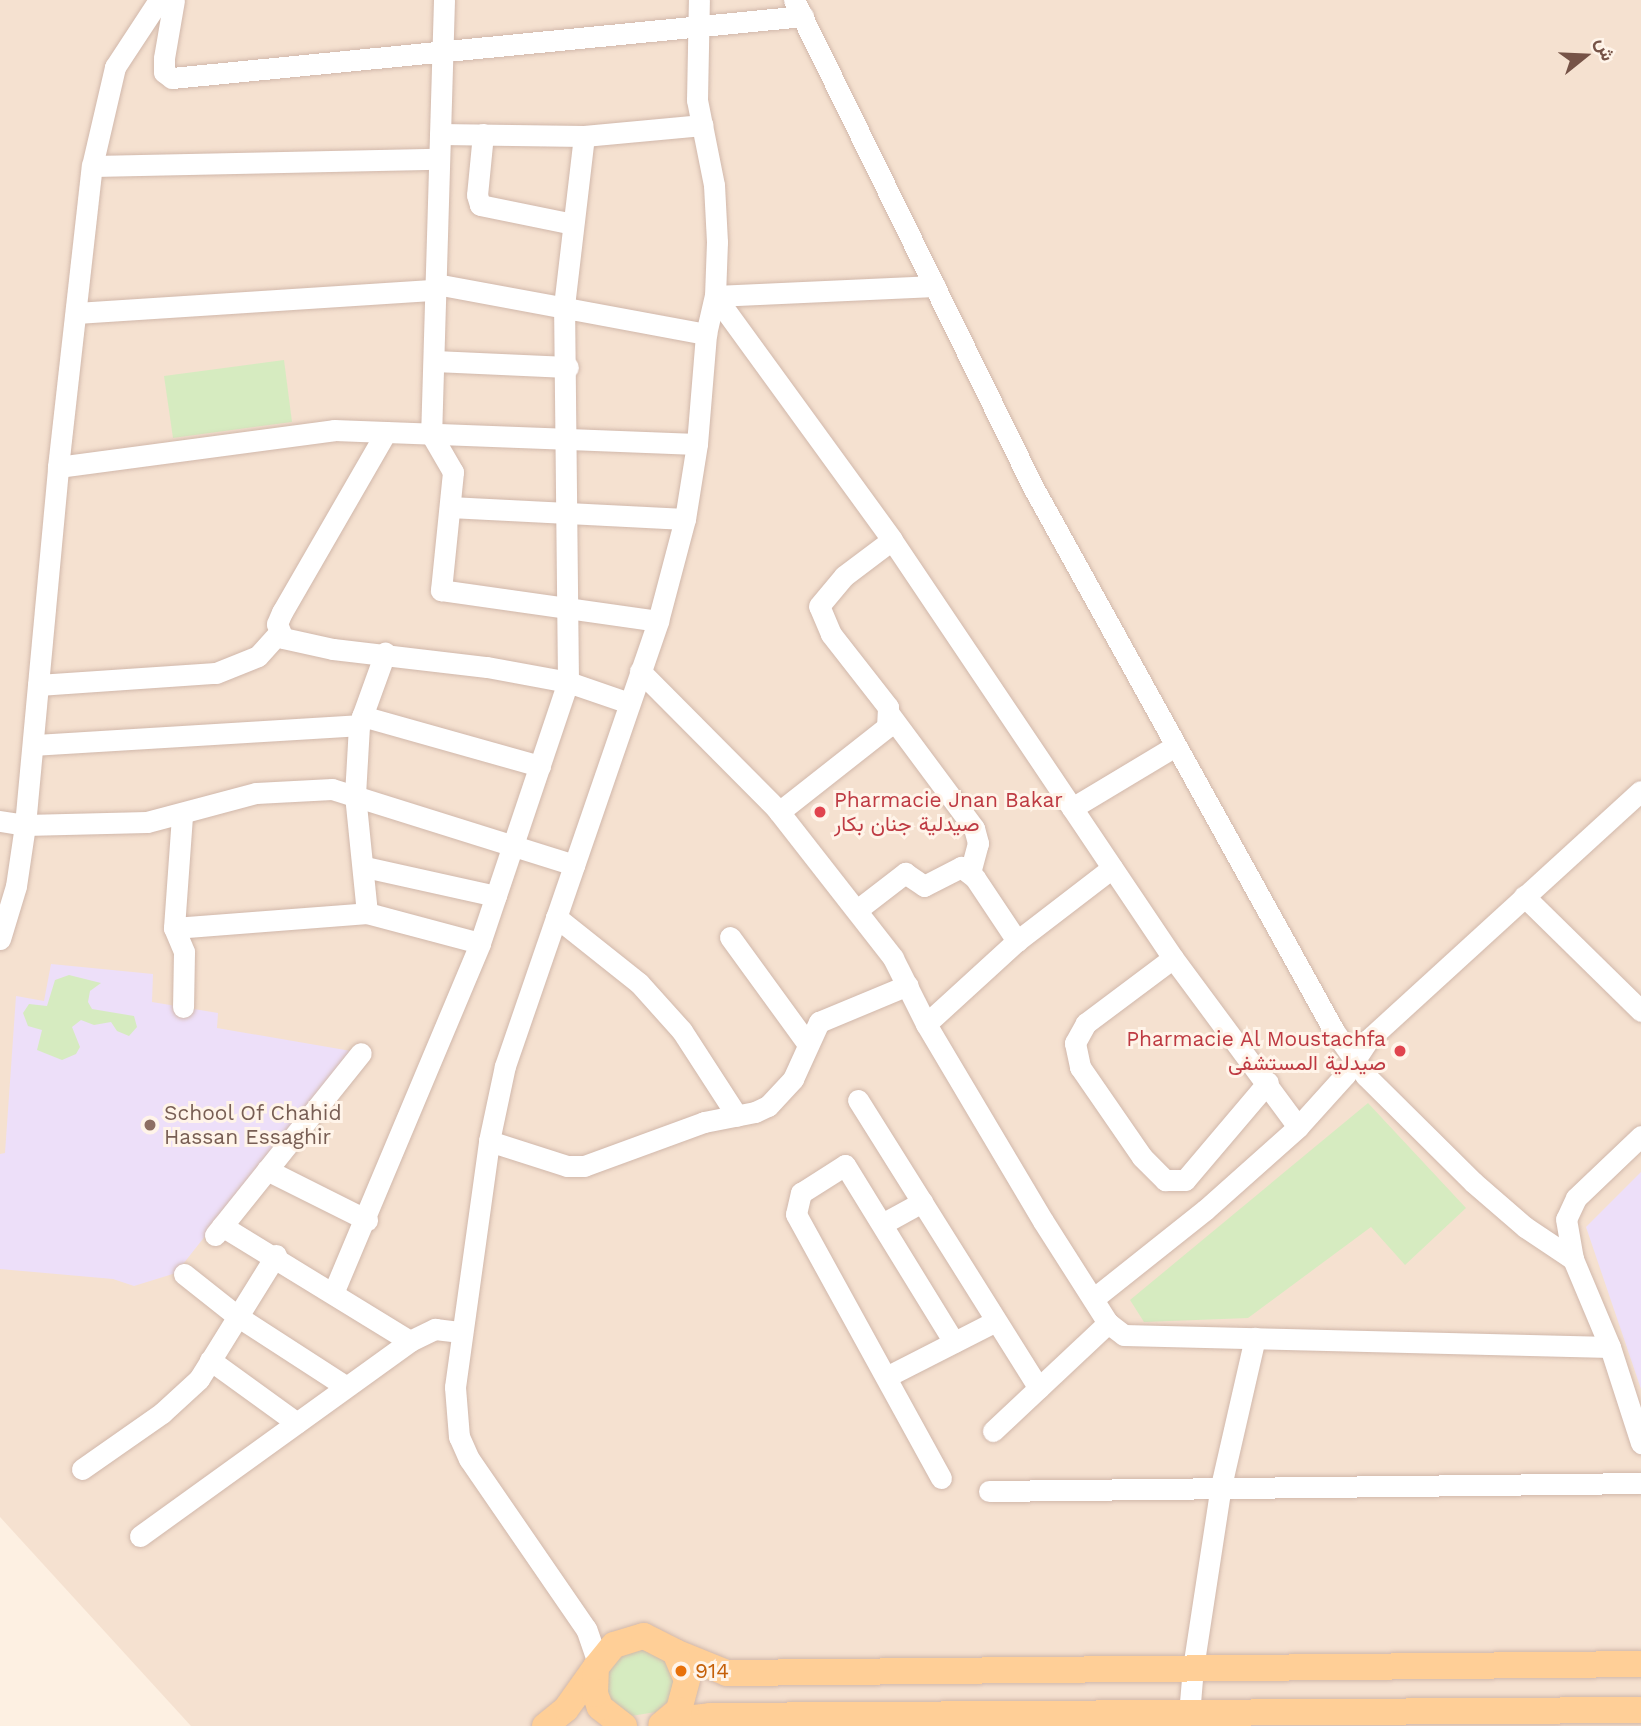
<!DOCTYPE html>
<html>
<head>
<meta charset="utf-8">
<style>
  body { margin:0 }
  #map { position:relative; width:1641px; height:1726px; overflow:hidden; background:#fdf0e2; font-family:"Work Sans",Vazirmatn,sans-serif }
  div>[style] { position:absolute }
  .residential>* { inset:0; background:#f5e1d0 }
  .education>* { inset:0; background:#eddff9 }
  .green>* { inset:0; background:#d6ebc0 }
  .roads { filter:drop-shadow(0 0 2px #d1b8ab) drop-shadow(0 0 2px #d1b8ab) }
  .minor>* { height:21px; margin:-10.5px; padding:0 10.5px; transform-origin:10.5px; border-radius:10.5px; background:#fff }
  .major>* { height:26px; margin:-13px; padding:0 13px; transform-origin:13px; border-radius:13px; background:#ffcf97 }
  .dots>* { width:19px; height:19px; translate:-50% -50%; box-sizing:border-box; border:4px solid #fff4e9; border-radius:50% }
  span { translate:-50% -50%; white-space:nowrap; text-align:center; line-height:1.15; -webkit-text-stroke:6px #fff4e9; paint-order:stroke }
  .health-label { font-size:21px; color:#be3a42 }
  .left { translate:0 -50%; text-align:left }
  .right { translate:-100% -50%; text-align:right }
  .education-label { font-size:21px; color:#785e54 }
  .food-label { font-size:21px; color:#c56008 }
  .north { position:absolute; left:1550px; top:21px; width:70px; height:70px; -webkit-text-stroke:5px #fff4e9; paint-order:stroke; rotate:72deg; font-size:19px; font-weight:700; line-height:28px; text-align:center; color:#765347 }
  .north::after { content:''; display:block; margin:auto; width:24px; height:32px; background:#765347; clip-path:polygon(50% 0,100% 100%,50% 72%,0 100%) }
</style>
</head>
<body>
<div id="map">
  <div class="residential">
    <div style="clip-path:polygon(0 0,1641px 0,1641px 1726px,191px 1726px,0 1517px)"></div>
  </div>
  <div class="education">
    <div style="clip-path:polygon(51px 964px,153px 974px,152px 1002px,218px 1013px,217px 1028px,351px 1051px,176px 1273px,134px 1286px,113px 1279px,0 1269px,0 1154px,5px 1153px,16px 996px,44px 1001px)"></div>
    <div style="clip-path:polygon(1641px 1172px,1641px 1389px,1586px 1227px)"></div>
  </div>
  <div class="green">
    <div style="clip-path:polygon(284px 360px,292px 422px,173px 438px,164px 376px)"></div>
    <div style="clip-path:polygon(69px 975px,101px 983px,90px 991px,88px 1002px,92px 1009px,134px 1016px,137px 1027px,129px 1036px,117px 1031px,111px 1022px,94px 1025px,81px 1020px,72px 1027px,80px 1047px,76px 1054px,62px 1060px,37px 1050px,42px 1030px,28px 1026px,23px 1013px,29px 1004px,47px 1006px,55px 980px)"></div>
    <div style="clip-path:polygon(1368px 1103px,1466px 1208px,1405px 1265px,1371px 1227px,1248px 1318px,1144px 1322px,1130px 1300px)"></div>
    <div style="clip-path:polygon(655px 1647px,675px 1675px,669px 1700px,656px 1712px,631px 1716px,615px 1708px,603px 1685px,614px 1653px)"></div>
  </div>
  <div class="roads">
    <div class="minor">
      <div style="left:174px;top:0;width:59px;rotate:99.8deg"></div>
      <div style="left:164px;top:58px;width:14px;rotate:90deg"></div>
      <div style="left:164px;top:72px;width:10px;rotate:37deg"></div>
      <div style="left:172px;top:78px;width:634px;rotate:-5.61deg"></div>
      <div style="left:444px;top:0;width:434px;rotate:91.7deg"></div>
      <div style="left:431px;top:434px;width:44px;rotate:59.9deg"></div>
      <div style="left:453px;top:472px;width:119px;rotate:95.8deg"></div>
      <div style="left:441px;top:590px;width:219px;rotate:8.1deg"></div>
      <div style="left:794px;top:0;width:542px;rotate:63.86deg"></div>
      <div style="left:1033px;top:487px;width:622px;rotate:61.04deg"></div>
      <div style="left:1334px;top:1031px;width:55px;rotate:54.6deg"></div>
      <div style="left:1366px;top:1076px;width:151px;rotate:44.7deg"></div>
      <div style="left:1473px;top:1182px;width:69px;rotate:40.9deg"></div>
      <div style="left:1525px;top:1227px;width:58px;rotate:33.7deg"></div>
      <div style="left:440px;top:134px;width:144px;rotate:0.8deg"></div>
      <div style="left:584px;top:136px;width:119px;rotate:-5.3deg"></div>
      <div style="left:483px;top:134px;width:61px;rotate:95.6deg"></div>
      <div style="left:477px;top:195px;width:10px;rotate:73deg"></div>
      <div style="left:480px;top:205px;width:95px;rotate:11.5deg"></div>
      <div style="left:92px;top:166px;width:347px;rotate:-1.2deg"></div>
      <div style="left:436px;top:284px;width:275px;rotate:10.5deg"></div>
      <div style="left:715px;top:296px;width:301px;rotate:54deg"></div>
      <div style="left:892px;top:540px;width:504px;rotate:56.09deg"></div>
      <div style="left:1173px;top:958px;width:210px;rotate:53.5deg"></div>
      <div style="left:715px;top:296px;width:220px;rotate:-2.6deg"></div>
      <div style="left:76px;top:313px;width:360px;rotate:-3.7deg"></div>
      <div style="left:434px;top:361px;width:134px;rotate:2.6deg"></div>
      <div style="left:386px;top:432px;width:208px;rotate:120deg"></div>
      <div style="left:282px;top:612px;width:13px;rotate:113deg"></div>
      <div style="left:277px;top:624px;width:15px;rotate:67deg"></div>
      <div style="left:283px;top:638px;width:51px;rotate:12.4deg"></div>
      <div style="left:333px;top:649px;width:155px;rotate:6.7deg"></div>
      <div style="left:487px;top:667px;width:82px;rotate:10.5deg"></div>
      <div style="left:568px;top:682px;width:65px;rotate:19deg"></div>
      <div style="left:58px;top:467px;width:278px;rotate:-7.6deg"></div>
      <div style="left:334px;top:430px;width:363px;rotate:2.2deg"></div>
      <div style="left:450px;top:507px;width:235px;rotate:2.9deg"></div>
      <div style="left:640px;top:671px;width:193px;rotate:45.2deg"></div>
      <div style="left:776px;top:808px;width:190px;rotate:52deg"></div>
      <div style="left:893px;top:958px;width:74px;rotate:63.4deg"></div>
      <div style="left:926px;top:1024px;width:229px;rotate:59.3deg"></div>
      <div style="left:1043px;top:1221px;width:121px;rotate:57.5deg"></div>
      <div style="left:1108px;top:1323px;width:20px;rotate:37deg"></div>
      <div style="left:1124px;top:1335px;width:486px;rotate:1.4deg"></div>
      <div style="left:38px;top:685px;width:178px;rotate:-3.9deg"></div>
      <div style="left:216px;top:673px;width:45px;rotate:-22deg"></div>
      <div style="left:258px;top:656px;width:31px;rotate:-48deg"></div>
      <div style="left:890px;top:715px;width:141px;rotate:53.4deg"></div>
      <div style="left:974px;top:828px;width:16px;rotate:75deg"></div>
      <div style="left:978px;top:843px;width:30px;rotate:105deg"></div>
      <div style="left:362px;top:716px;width:185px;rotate:15.7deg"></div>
      <div style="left:34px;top:745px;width:326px;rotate:-3.5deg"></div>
      <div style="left:1072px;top:808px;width:120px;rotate:-31deg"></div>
      <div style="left:779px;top:812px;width:137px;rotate:-38.2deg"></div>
      <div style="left:887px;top:727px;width:20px;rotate:-87deg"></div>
      <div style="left:888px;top:707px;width:93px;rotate:-128deg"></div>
      <div style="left:831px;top:634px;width:30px;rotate:-113deg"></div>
      <div style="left:819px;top:606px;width:39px;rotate:-50deg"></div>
      <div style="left:844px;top:576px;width:60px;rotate:-36.9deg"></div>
      <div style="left:182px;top:816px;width:112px;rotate:94.1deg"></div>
      <div style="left:174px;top:928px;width:26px;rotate:67deg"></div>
      <div style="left:184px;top:952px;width:55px;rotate:91deg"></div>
      <div style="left:0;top:821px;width:25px;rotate:9deg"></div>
      <div style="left:25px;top:825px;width:122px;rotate:-1.4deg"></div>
      <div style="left:147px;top:822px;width:113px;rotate:-14.9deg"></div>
      <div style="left:256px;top:793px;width:76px;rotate:-3deg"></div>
      <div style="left:332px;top:789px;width:254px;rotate:17.4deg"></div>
      <div style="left:365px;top:867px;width:134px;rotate:12.5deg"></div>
      <div style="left:1524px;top:896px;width:164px;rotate:44.5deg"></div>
      <div style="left:857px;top:910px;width:61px;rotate:-37.6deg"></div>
      <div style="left:905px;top:873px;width:23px;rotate:34deg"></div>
      <div style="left:924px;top:886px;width:42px;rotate:-27.2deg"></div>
      <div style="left:961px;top:867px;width:18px;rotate:38deg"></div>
      <div style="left:975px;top:878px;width:76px;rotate:56.3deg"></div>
      <div style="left:367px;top:913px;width:119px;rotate:-95.8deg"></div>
      <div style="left:355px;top:795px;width:70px;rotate:-86.7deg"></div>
      <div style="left:359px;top:725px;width:77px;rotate:-70.1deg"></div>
      <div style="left:556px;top:917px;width:106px;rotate:38.5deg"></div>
      <div style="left:639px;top:983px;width:64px;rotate:48.1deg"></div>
      <div style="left:682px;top:1031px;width:101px;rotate:57.1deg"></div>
      <div style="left:174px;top:928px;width:194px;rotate:-4.4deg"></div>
      <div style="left:367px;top:913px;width:117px;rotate:14.9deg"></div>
      <div style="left:730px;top:937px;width:131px;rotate:54deg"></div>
      <div style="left:0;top:939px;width:55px;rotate:-73.2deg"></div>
      <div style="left:16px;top:886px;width:62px;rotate:-81.6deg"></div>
      <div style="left:25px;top:825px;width:360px;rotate:-84.7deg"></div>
      <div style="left:58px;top:467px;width:303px;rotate:-83.6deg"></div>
      <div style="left:92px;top:166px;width:102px;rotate:-76.9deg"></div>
      <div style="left:115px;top:67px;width:80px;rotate:-56.7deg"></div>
      <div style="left:1173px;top:958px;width:109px;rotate:143.2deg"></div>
      <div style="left:1086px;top:1023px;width:23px;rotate:119deg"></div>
      <div style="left:1075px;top:1043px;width:25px;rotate:78deg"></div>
      <div style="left:1080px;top:1067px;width:109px;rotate:55.4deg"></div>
      <div style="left:1142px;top:1157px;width:33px;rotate:45deg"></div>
      <div style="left:1165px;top:1180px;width:20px"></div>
      <div style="left:1185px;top:1180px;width:128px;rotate:-49.7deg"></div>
      <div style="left:926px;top:1024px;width:123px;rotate:-42.4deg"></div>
      <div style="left:1017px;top:941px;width:120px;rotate:-37.5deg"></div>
      <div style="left:858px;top:1100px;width:340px;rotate:57.9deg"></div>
      <div style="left:1641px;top:1136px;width:90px;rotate:136.4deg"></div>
      <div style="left:1576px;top:1198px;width:23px;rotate:115deg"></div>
      <div style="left:1566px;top:1219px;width:41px;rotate:80.1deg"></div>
      <div style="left:1573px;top:1259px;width:95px;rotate:67.2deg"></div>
      <div style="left:1610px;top:1347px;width:101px;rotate:72.1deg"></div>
      <div style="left:489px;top:1141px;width:82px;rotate:17.8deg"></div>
      <div style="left:567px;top:1166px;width:17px"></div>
      <div style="left:584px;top:1166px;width:128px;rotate:-20.1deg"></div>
      <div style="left:704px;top:1122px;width:52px;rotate:-11.1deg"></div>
      <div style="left:755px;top:1112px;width:14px;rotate:-25deg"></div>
      <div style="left:768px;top:1106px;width:37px;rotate:-47deg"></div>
      <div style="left:793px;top:1079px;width:63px;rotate:-65.5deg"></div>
      <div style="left:819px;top:1022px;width:96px;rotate:-22.6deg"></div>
      <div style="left:267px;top:1170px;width:112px;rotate:26.6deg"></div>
      <div style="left:882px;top:1224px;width:46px;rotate:-28.8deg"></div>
      <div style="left:222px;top:1226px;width:220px;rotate:31.5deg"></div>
      <div style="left:215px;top:1235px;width:233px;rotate:-51.3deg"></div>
      <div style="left:184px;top:1274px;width:68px;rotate:38.4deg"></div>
      <div style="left:237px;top:1316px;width:129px;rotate:32.9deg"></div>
      <div style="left:334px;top:1291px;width:377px;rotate:-67.2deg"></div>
      <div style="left:480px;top:943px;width:275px;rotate:-71.4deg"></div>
      <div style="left:568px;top:682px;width:376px;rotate:-90.6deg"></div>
      <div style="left:564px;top:306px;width:171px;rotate:-83.3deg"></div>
      <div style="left:1093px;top:1299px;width:143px;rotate:-38.5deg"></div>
      <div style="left:1205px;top:1210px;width:125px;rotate:-41.7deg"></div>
      <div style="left:1298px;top:1127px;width:70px;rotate:-47.9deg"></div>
      <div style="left:1345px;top:1075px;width:42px;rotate:-56.7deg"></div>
      <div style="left:1368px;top:1040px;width:369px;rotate:-42.4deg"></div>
      <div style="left:210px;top:1360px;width:107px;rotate:35.9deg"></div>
      <div style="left:886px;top:1377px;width:123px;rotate:-27deg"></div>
      <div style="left:993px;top:1431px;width:158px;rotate:-43.2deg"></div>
      <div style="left:82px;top:1469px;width:98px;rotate:-35deg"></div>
      <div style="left:162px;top:1413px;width:50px;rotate:-42.6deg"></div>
      <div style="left:199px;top:1379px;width:146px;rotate:-58.2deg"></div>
      <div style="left:941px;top:1478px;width:301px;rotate:-118.8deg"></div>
      <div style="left:796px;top:1214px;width:22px;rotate:-77deg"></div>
      <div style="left:801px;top:1193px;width:52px;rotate:-32.5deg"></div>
      <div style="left:845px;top:1165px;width:208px;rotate:58.4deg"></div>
      <div style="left:989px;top:1491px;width:652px;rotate:-0.7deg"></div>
      <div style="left:140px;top:1536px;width:333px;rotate:-35.8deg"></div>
      <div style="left:410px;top:1341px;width:28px;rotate:-26deg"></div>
      <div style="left:435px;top:1329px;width:26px;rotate:7deg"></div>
      <div style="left:598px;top:1663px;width:36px;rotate:-109deg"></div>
      <div style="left:586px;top:1629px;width:206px;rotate:-124.5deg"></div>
      <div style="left:469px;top:1459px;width:24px;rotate:-114deg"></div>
      <div style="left:459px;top:1437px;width:50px;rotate:-94.6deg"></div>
      <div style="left:455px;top:1387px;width:248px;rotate:-82.1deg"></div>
      <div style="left:489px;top:1141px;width:77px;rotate:-78deg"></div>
      <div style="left:505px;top:1066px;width:471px;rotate:-71deg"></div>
      <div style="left:658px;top:621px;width:106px;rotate:-75.2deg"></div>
      <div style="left:685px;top:519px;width:76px;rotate:-80.9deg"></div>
      <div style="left:697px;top:444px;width:110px;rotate:-85.3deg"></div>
      <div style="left:706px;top:334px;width:39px;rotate:-77deg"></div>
      <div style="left:715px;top:296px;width:54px;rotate:-87.9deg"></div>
      <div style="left:717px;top:242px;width:57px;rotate:-93deg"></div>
      <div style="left:714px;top:185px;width:87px;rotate:-101.3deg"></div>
      <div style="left:697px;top:100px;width:100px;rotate:-88.9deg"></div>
      <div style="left:1188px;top:1726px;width:58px;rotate:-85.1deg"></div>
      <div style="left:1193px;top:1668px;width:184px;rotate:-81.3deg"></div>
      <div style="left:1221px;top:1486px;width:152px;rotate:-77.1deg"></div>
    </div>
    <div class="major">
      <div style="left:675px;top:1652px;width:56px;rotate:22deg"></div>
      <div style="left:727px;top:1673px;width:914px;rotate:-0.56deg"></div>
      <div style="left:667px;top:1721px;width:43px;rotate:-6.6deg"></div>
      <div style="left:710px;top:1716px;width:931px;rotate:-0.37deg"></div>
      <div style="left:545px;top:1726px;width:27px;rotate:-39deg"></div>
      <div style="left:566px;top:1709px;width:52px;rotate:-54.5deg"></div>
      <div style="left:624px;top:1726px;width:31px;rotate:-142deg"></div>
      <div style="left:600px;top:1707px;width:14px;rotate:-111deg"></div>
      <div style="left:595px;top:1694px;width:27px;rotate:-88deg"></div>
      <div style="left:596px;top:1667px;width:28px;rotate:-51deg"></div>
      <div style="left:614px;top:1645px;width:31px;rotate:-17deg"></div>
      <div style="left:644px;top:1636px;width:35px;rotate:27deg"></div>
      <div style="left:675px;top:1652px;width:30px;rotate:67deg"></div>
      <div style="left:687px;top:1680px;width:31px;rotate:105deg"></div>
      <div style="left:679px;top:1710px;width:23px;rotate:140deg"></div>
    </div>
  </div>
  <div class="dots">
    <div style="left:820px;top:812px;background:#e0444e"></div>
    <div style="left:1400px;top:1051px;background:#e0444e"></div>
    <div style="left:150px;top:1125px;background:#8d6e63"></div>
    <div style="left:681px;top:1671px;background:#e8710a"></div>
  </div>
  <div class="health-label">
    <span class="left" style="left:834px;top:812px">Pharmacie Jnan Bakar<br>صيدلية جنان بكار</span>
    <span class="right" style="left:1386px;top:1051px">Pharmacie Al Moustachfa<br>صيدلية المستشفى</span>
  </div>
  <div class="education-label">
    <span class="left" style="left:164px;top:1125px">School Of Chahid<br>Hassan Essaghir</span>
  </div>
  <div class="food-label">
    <span class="left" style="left:695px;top:1671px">914</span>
  </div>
  <div class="north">ش</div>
</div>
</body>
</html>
